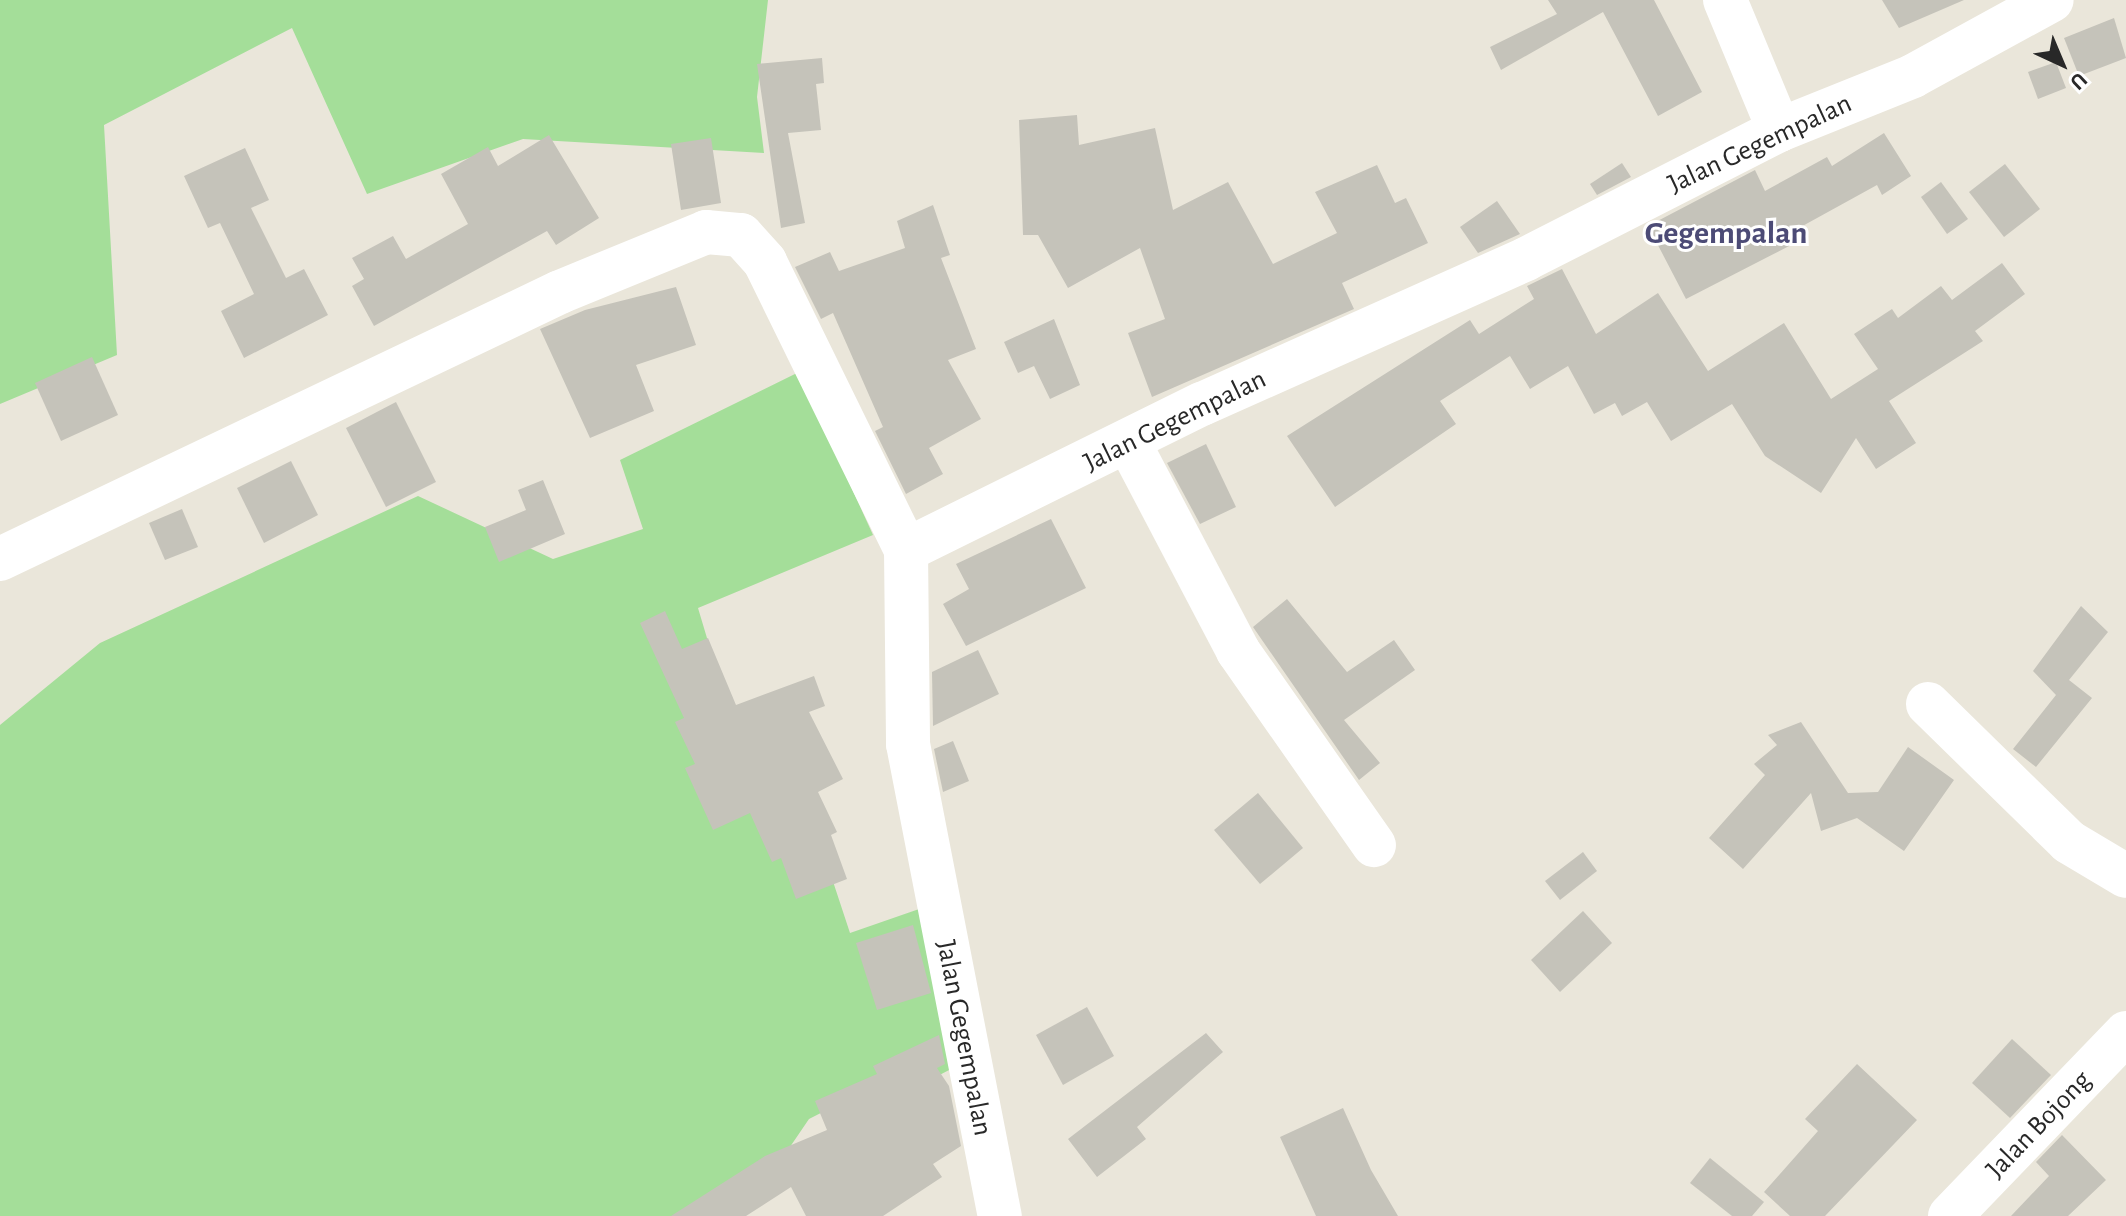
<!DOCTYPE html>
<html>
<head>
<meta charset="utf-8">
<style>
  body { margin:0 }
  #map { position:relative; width:2126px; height:1216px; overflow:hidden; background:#eae6da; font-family:"Alegreya Sans",sans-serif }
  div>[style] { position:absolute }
  .green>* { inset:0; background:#a4de99 }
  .building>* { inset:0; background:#c5c3ba }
  .minor>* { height:44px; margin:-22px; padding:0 22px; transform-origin:22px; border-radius:22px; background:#fff }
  span { translate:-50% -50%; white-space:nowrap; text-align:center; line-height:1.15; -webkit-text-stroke:6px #fff; paint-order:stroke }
  .street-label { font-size:28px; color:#282828 }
  .quarter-label { font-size:32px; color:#4c4b76; font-weight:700 }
  .north { position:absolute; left:2022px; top:24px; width:80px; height:80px; -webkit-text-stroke:6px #fff; paint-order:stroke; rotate:136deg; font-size:22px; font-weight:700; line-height:32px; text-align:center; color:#282828 }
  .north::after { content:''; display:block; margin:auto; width:28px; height:36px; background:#282828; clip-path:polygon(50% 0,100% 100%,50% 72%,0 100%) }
</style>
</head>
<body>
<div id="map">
  <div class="green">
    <div style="clip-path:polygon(0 0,768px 0,757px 97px,764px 153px,523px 139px,367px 194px,292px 28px,104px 125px,117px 355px,0 404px)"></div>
    <div style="clip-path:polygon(799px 372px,873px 535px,698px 608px,739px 745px,817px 833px,850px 933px,922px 908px,953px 1068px,870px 1111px,860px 1093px,809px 1119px,743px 1216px,0 1216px,0 725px,100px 643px,418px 496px,553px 559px,643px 529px,620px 460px)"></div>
  </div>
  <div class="building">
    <div style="clip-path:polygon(1548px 0,1654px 0,1702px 92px,1658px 116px,1603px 12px,1501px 70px,1490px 47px,1557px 14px)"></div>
    <div style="clip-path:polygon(1882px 0,1964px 0,1899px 28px)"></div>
    <div style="clip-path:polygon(2114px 18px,2126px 58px,2079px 76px,2064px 38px)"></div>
    <div style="clip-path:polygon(822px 58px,824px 83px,816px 84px,821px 130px,788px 133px,805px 223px,781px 228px,757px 64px)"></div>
    <div style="clip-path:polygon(2056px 62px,2066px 88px,2038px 99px,2028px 72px)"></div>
    <div style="clip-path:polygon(1077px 115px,1079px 145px,1155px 128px,1173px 210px,1228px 182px,1273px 264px,1337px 233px,1315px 192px,1377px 165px,1395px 203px,1406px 198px,1428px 243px,1342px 283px,1354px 309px,1152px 397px,1128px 333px,1165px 319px,1140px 248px,1068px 288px,1038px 235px,1023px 235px,1019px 120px)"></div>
    <div style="clip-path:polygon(1884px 133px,1911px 176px,1882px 195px,1877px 185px,1788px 234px,1793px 244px,1686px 299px,1648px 226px,1755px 170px,1765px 191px,1827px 157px,1832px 166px)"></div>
    <div style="clip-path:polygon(549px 135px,599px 218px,556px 245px,547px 231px,374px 326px,352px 286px,364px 279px,352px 258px,393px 236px,406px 259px,468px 224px,441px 174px,488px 147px,498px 166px)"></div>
    <div style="clip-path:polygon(711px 138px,721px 203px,681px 210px,671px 144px)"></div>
    <div style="clip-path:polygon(245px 148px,269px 200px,251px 208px,286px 278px,304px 269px,328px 315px,244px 358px,221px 311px,254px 294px,220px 223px,208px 228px,184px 176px)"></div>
    <div style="clip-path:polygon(1622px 163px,1631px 177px,1597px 195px,1590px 184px)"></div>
    <div style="clip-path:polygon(2005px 164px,2040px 209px,2004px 237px,1969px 192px)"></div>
    <div style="clip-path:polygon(1941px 182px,1968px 219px,1947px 234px,1921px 197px)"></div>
    <div style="clip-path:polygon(1497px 201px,1520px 234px,1478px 253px,1460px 227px)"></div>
    <div style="clip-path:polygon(933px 205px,950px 255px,941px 258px,976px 349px,948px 360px,981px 419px,929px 448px,943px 474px,906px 494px,875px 431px,883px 427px,833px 313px,821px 319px,795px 267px,830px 252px,839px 271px,905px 248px,897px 221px)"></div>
    <div style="clip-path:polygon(2002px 263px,2025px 294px,1975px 331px,1983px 341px,1889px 401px,1916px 443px,1876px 469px,1856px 438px,1821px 493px,1765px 456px,1732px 404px,1671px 441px,1647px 402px,1622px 416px,1615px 403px,1594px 414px,1568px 366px,1530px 389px,1510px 356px,1440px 401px,1456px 424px,1335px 507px,1287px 436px,1470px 320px,1479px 334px,1534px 299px,1527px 286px,1562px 269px,1596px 334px,1658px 293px,1708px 371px,1784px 323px,1831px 399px,1878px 369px,1854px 334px,1892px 309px,1898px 318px,1941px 286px,1952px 300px)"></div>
    <div style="clip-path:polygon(676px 287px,696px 345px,636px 365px,654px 411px,590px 438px,540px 329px,585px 310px)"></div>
    <div style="clip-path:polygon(1054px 319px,1080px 385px,1050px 399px,1034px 366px,1018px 373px,1004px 342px)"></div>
    <div style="clip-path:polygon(92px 357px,118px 415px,61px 441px,35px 383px)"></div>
    <div style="clip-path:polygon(396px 402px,436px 482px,386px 507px,346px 428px)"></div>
    <div style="clip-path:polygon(1206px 444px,1236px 507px,1200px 524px,1167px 463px)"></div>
    <div style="clip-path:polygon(291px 461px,318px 515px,264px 543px,237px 488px)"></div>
    <div style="clip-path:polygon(543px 480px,565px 534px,499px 562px,485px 527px,526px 510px,518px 490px)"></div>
    <div style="clip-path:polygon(182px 509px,198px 547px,165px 560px,149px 523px)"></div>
    <div style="clip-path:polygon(1051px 519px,1086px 588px,966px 646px,943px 604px,969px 589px,956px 564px)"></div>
    <div style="clip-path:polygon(1287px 599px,1347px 672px,1394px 640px,1415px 670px,1344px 720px,1380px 763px,1359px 780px,1253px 627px)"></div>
    <div style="clip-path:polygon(2081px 606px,2108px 632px,2069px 680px,2092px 698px,2036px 767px,2013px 749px,2056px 695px,2033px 671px)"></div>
    <div style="clip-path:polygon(665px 611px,682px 649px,708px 638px,736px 705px,814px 676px,825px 706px,809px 712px,843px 779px,818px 792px,837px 832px,831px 835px,847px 879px,796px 899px,781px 858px,772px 862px,750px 813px,713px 830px,685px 768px,695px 764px,675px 722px,684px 718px,640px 623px)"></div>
    <div style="clip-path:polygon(978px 650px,999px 694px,933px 726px,932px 672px)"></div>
    <div style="clip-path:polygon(1801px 722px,1848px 793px,1878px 792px,1908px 747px,1954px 780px,1904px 851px,1857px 818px,1821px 831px,1811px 793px,1743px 869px,1709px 838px,1765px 775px,1754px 764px,1777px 745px,1768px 735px)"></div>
    <div style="clip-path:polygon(953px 741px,969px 781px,943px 792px,934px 749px)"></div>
    <div style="clip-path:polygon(1258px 793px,1303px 848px,1260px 884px,1214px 830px)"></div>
    <div style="clip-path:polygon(1583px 852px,1597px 871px,1560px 900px,1545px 881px)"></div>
    <div style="clip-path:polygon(1583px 911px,1612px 943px,1560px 992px,1531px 960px)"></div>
    <div style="clip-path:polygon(913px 925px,931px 993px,877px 1010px,856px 943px)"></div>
    <div style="clip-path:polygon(1087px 1007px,1114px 1056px,1063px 1085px,1036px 1035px)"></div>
    <div style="clip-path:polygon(1206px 1033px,1223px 1052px,1137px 1127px,1146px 1139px,1097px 1177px,1068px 1139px)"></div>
    <div style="clip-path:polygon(939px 1035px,945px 1064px,937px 1068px,949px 1086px,961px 1146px,933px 1164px,942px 1177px,883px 1216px,806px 1216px,791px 1187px,746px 1216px,671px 1216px,765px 1156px,827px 1130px,815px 1101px,877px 1074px,873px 1066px)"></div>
    <div style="clip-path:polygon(2012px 1039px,2051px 1075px,2010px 1118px,1972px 1083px)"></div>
    <div style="clip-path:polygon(1857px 1064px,1917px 1120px,1825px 1216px,1790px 1216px,1764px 1192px,1818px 1131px,1805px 1119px)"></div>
    <div style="clip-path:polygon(1343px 1108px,1371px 1170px,1398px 1216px,1316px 1216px,1280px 1137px)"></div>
    <div style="clip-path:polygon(2062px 1135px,2106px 1180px,2068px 1216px,2011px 1216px,2049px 1176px,2036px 1162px)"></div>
    <div style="clip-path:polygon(1710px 1158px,1764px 1202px,1752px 1216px,1732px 1216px,1690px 1183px)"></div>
  </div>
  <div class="minor">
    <div style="left:1725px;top:0;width:141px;rotate:67.4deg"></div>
    <div style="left:1130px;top:445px;width:233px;rotate:62.3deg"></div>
    <div style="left:1238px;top:651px;width:237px;rotate:55deg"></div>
    <div style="left:906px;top:550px;width:330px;rotate:-26.3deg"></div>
    <div style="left:1202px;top:404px;width:355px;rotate:-24.1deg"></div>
    <div style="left:1526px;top:259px;width:284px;rotate:-27deg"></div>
    <div style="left:1779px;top:130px;width:144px;rotate:-21.9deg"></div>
    <div style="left:1913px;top:76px;width:158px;rotate:-28.7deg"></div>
    <div style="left:0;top:559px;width:620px;rotate:-25.49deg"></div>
    <div style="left:560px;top:292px;width:158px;rotate:-22.3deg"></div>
    <div style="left:706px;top:232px;width:35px;rotate:5deg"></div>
    <div style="left:741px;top:235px;width:36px;rotate:48deg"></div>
    <div style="left:765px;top:262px;width:321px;rotate:63.9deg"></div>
    <div style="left:906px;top:550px;width:194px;rotate:89.4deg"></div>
    <div style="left:908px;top:744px;width:481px;rotate:79deg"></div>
    <div style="left:1928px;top:704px;width:197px;rotate:44.4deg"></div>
    <div style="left:2069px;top:842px;width:66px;rotate:30.8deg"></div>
    <div style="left:1950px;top:1216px;width:254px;rotate:-46.1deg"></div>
  </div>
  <div class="street-label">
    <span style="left:1760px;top:144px;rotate:-25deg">Jalan Gegempalan</span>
    <span style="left:1175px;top:421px;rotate:-26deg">Jalan Gegempalan</span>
    <span style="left:964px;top:1038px;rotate:79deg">Jalan Gegempalan</span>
    <span style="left:2039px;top:1125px;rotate:-46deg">Jalan Bojong</span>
  </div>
  <div class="quarter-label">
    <span style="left:1726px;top:233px">Gegempalan</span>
  </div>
  <div class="north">U</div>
</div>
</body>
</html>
